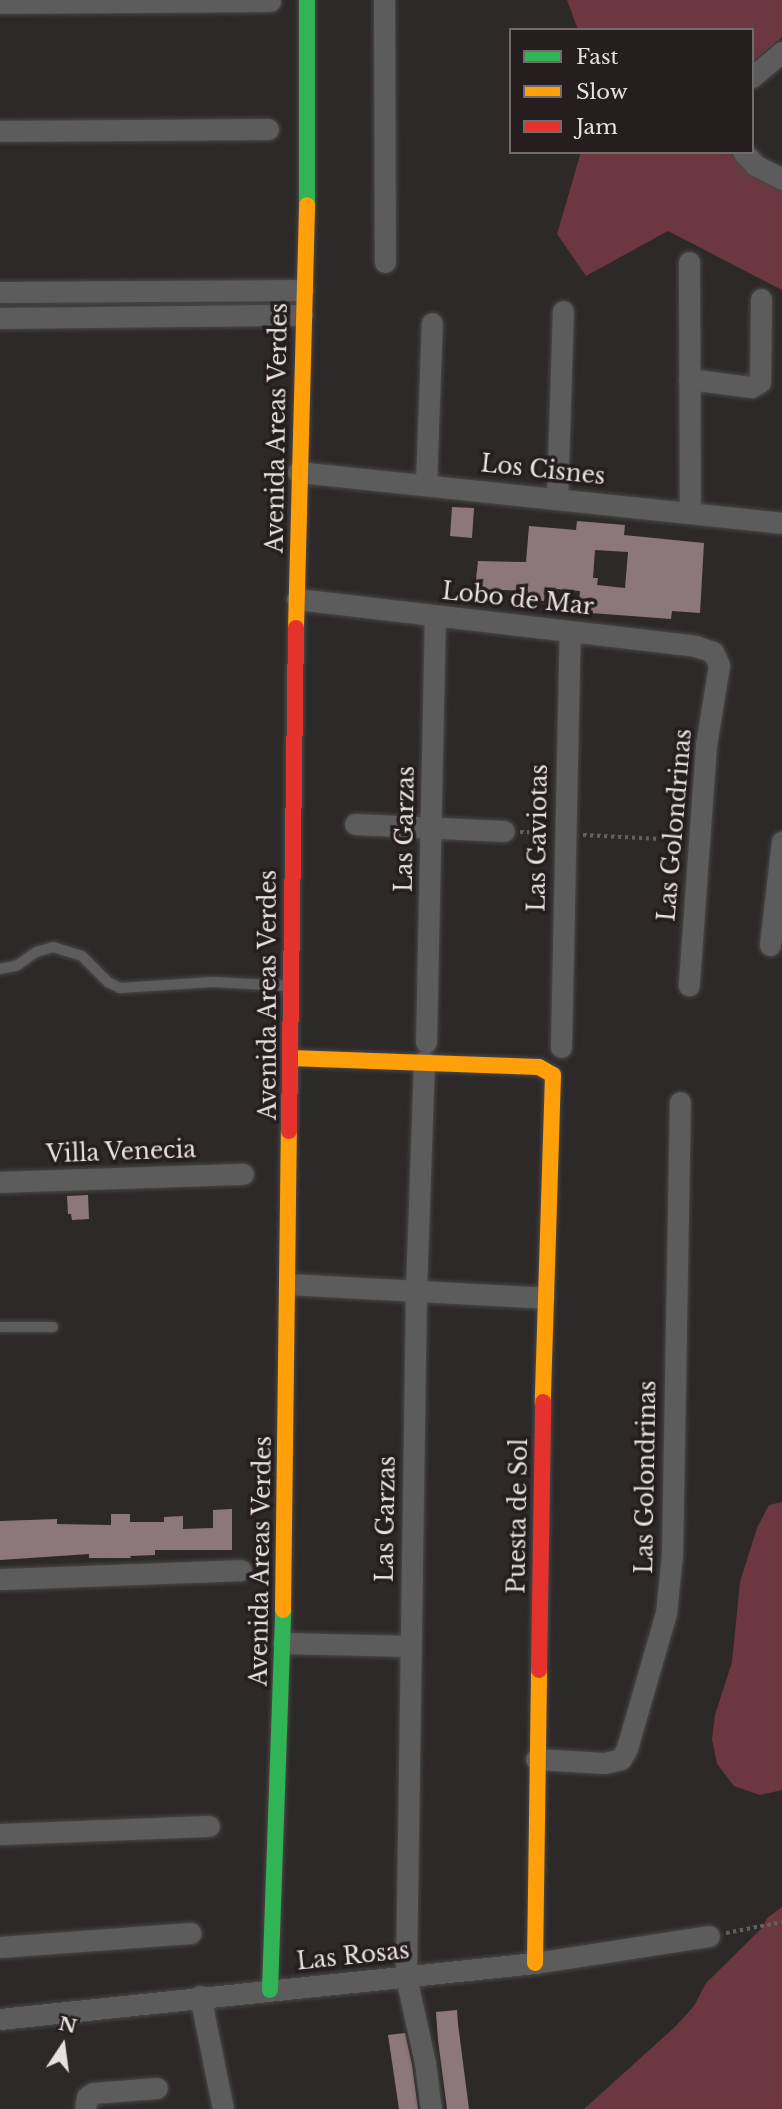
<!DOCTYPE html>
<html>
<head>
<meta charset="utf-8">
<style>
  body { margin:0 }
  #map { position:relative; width:782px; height:2109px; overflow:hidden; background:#2d2929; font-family:"Libre Baskerville",serif }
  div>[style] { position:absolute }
  .green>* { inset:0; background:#6c3741 }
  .building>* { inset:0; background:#8c787b }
  .path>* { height:3.5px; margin-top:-1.75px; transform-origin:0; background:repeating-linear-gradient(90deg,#626060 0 3.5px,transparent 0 7px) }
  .roads { filter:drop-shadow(0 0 2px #4a4747) drop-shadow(0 0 2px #4a4747) }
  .lane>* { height:10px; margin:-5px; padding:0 5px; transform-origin:5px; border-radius:5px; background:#5c5c5c }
  .street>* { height:21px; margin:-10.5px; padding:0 10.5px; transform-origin:10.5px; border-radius:10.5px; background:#5c5c5c }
  .fast>* { height:16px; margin:-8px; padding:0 8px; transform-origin:8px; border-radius:8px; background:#30b455 }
  .slow>* { height:16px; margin:-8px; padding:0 8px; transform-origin:8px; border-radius:8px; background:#ff9f0a }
  .jam>* { height:16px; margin:-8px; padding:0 8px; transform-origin:8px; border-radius:8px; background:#e5322d }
  span { translate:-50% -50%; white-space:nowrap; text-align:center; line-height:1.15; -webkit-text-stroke:7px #251d1e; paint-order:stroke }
  .street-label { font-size:23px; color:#e6e0e1 }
  .legend { position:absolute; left:509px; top:28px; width:245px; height:126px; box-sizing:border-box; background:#251d1e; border:2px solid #726b6c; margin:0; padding:9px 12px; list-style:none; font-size:21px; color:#e6e0e1 }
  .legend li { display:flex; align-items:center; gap:14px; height:35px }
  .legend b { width:35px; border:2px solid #726b6c }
  .north { position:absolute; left:28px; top:2011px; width:70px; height:70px; -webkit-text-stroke:5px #251d1e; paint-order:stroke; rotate:13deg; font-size:19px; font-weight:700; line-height:28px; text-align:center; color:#e6e0e1 }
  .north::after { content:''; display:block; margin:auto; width:24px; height:32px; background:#e6e0e1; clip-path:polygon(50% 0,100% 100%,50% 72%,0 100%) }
</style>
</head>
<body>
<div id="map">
  <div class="green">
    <div style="clip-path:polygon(567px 0,782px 0,782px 37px,752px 62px,752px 30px,578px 30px)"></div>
    <div style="clip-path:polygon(581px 152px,730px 152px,735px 159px,782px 187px,782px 290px,668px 231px,586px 276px,557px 234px)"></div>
    <div style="clip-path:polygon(782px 1502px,782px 1790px,760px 1795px,734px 1786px,717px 1764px,712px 1739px,715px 1715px,732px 1662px,740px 1582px,757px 1528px,769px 1505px)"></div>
    <div style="clip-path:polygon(782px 1907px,782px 2109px,584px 2109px,676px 2026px,694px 2006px,706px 1983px,763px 1927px,767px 1918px)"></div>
  </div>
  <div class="building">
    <div style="clip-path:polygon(452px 507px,474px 508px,472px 538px,450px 536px)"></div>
    <div style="clip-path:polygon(evenodd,577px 521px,625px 525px,624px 535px,704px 543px,700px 613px,672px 611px,671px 619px,578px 612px,580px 591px,545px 588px,544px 601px,527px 599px,528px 591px,475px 589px,478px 561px,526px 562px,529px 526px,576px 530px,577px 521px,595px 550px,628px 552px,625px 588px,597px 585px,598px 578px,593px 578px,595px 550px)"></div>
    <div style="clip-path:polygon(88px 1195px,89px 1219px,72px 1220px,71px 1214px,68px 1214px,67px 1196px)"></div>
    <div style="clip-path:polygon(232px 1509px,232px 1550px,155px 1550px,155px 1555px,130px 1556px,131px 1558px,89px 1558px,89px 1554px,0 1560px,0 1521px,57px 1519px,57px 1524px,111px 1525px,111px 1514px,130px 1514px,130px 1522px,164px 1522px,164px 1517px,183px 1516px,183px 1529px,213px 1528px,213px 1510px)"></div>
    <div style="clip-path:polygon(457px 2010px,458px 2024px,469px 2109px,447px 2109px,438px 2040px,436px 2012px)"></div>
    <div style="clip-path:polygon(405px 2033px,412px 2065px,418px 2109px,399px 2109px,388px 2035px)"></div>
  </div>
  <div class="path">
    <div style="left:520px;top:832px;width:27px;rotate:2deg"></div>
    <div style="left:583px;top:835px;width:97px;rotate:3deg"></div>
    <div style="left:726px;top:1933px;width:57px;rotate:-11.1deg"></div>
  </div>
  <div class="roads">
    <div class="lane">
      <div style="left:0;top:969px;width:16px;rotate:-11deg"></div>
      <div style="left:16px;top:966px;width:24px;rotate:-35deg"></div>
      <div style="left:36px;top:952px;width:18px;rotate:-16deg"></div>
      <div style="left:53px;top:947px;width:30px;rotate:17deg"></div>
      <div style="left:82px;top:956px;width:37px;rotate:45deg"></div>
      <div style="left:108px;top:982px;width:13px;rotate:27deg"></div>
      <div style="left:120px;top:988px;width:93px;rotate:-3.7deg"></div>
      <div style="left:213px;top:982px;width:75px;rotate:3.1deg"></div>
      <div style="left:0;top:1327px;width:53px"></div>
    </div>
    <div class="street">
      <div style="left:384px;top:0;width:262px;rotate:89.8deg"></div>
      <div style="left:0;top:3px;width:270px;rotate:-0.4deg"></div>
      <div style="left:752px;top:77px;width:39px;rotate:-40deg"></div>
      <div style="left:0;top:131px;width:268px;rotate:-0.4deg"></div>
      <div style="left:743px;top:152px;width:18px;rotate:47deg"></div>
      <div style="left:755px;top:165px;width:30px;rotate:27deg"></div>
      <div style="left:689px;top:262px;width:249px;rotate:89.8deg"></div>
      <div style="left:0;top:292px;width:303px;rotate:-0.4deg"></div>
      <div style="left:0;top:318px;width:302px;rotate:-0.6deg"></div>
      <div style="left:689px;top:379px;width:63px;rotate:7.4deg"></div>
      <div style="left:751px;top:387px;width:10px;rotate:-29deg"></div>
      <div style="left:760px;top:382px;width:83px;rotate:-89.3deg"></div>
      <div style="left:298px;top:472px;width:487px;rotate:6deg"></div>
      <div style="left:426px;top:483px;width:160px;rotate:-87.9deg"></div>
      <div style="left:557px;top:498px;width:187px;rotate:-88.2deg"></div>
      <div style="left:297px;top:599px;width:401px;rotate:6.7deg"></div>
      <div style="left:695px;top:646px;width:19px;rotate:18deg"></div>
      <div style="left:713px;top:652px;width:14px;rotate:65deg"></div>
      <div style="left:719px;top:665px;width:81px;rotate:99.2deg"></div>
      <div style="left:706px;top:745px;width:241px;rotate:94.1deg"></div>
      <div style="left:355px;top:824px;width:149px;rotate:2.7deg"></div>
      <div style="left:770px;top:945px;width:104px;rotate:-83.4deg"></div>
      <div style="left:426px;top:1042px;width:425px;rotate:-88.8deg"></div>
      <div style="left:561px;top:1047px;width:416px;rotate:-88.8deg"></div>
      <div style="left:424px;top:1061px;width:230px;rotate:92deg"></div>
      <div style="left:416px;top:1291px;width:686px;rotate:90.84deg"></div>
      <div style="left:406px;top:1977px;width:88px;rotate:77.5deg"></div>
      <div style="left:425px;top:2063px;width:46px;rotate:82.6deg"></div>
      <div style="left:0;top:1182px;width:243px;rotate:-1.9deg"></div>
      <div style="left:289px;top:1284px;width:255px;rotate:3.1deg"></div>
      <div style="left:0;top:1579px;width:241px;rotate:-2.1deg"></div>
      <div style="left:283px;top:1643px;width:127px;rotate:1.4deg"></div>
      <div style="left:536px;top:1759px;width:68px;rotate:3.4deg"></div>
      <div style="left:604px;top:1763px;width:17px;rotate:-13deg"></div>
      <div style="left:621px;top:1759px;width:13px;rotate:-61deg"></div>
      <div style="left:627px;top:1748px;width:141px;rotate:-73.9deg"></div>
      <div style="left:666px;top:1613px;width:58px;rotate:-84.1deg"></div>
      <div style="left:672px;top:1555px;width:453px;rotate:-89deg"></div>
      <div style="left:0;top:1834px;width:209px;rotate:-2.2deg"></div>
      <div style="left:0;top:1947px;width:191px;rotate:-4.2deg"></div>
      <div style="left:200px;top:1996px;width:115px;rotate:78.5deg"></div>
      <div style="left:0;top:2019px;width:538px;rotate:-5.98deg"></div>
      <div style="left:535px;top:1963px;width:176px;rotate:-8.8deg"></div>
      <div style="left:85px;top:2109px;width:12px;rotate:-81deg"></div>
      <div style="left:87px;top:2097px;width:7px;rotate:-34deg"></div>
      <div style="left:93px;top:2093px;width:64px;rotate:-4.5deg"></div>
    </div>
    <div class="fast">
      <div style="left:307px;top:205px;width:205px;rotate:-90deg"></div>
      <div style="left:270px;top:1990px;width:380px;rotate:-88deg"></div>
    </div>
    <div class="slow">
      <div style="left:296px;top:628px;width:423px;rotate:-88.5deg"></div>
      <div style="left:291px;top:1058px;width:248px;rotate:2.1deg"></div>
      <div style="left:539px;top:1067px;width:16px;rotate:30deg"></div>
      <div style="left:553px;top:1075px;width:327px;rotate:91.8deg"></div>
      <div style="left:283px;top:1610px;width:479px;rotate:-89.3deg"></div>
      <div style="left:535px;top:1963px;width:293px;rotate:-89.2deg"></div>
    </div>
    <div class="jam">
      <div style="left:289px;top:1131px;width:503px;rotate:-89.2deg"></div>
      <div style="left:539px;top:1670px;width:268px;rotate:-89.1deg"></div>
    </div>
  </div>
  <div class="street-label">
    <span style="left:277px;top:428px;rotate:-89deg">Avenida Areas Verdes</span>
    <span style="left:543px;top:470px;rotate:6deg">Los Cisnes</span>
    <span style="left:518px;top:599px;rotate:6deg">Lobo de Mar</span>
    <span style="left:675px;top:825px;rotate:-85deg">Las Golondrinas</span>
    <span style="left:405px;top:829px;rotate:-89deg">Las Garzas</span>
    <span style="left:538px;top:838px;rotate:-89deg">Las Gaviotas</span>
    <span style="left:268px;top:995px;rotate:-90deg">Avenida Areas Verdes</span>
    <span style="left:121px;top:1152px;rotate:-2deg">Villa Venecia</span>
    <span style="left:646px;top:1477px;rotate:-89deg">Las Golondrinas</span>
    <span style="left:518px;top:1516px;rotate:-89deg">Puesta de Sol</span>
    <span style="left:386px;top:1519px;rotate:-89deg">Las Garzas</span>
    <span style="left:261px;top:1561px;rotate:-89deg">Avenida Areas Verdes</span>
    <span style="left:353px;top:1956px;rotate:-6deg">Las Rosas</span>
  </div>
  <ul class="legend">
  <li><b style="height:9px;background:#30b455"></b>Fast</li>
  <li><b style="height:9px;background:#ff9f0a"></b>Slow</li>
  <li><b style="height:9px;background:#e5322d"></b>Jam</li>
  </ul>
  <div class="north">N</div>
</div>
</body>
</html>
